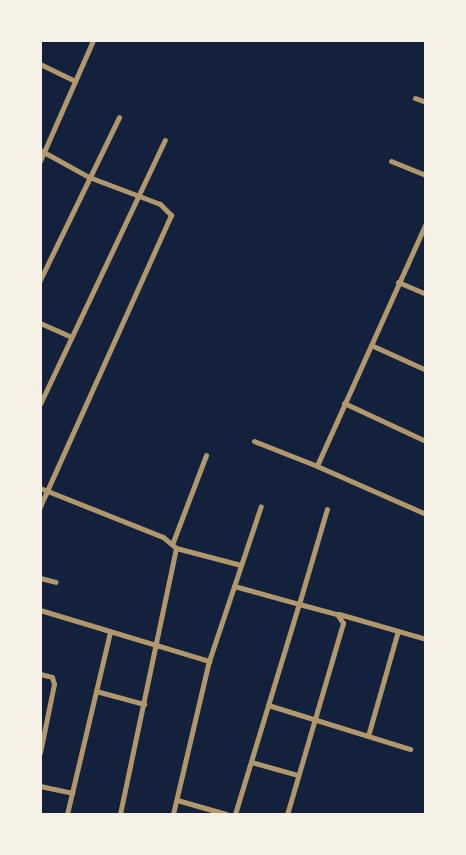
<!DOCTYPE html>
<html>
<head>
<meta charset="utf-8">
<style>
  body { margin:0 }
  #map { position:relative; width:466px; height:855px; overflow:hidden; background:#14213d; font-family:"Golos Text",sans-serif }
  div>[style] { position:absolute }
  .minor>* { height:5px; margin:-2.5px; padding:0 2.5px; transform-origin:2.5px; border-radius:2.5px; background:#b1986c }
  span { translate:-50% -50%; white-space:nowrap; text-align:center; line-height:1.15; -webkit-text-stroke:6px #f6f1e7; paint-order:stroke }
  .frame { position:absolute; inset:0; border:42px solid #f6f1e7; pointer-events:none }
</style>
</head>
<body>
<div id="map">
  <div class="minor">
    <div style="left:40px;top:64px;width:39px;rotate:26deg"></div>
    <div style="left:415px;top:98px;width:12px;rotate:20deg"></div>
    <div style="left:40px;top:150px;width:56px;rotate:28.9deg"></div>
    <div style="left:89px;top:177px;width:76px;rotate:20.8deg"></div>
    <div style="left:160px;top:204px;width:16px;rotate:45deg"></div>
    <div style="left:171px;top:215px;width:320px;rotate:114.2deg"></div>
    <div style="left:40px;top:161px;width:132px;rotate:-66.3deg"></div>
    <div style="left:391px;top:161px;width:38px;rotate:22deg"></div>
    <div style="left:426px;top:223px;width:266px;rotate:114.2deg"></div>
    <div style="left:317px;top:466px;width:119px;rotate:23.8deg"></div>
    <div style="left:40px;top:280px;width:181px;rotate:-64.1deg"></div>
    <div style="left:398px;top:282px;width:30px;rotate:23deg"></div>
    <div style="left:40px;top:323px;width:34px;rotate:24deg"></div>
    <div style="left:371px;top:345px;width:60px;rotate:24.4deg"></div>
    <div style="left:344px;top:403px;width:90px;rotate:24.9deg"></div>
    <div style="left:40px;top:404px;width:292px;rotate:-64.7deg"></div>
    <div style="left:254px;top:441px;width:68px;rotate:21.6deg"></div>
    <div style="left:40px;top:488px;width:132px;rotate:21.7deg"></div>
    <div style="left:163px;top:537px;width:17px;rotate:40deg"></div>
    <div style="left:176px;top:548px;width:272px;rotate:101.9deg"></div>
    <div style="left:173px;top:542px;width:93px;rotate:-69.2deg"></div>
    <div style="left:176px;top:548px;width:67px;rotate:14.7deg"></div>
    <div style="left:40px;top:578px;width:16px;rotate:14deg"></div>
    <div style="left:234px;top:586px;width:67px;rotate:15.5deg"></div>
    <div style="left:299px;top:604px;width:99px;rotate:-73.6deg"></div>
    <div style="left:40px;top:610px;width:177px;rotate:16.8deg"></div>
    <div style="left:339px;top:614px;width:91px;rotate:16deg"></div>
    <div style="left:40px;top:674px;width:12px;rotate:14deg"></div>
    <div style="left:52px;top:677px;width:7px;rotate:74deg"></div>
    <div style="left:54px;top:684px;width:70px;rotate:101.5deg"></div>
    <div style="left:96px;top:691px;width:50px;rotate:15.2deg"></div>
    <div style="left:268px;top:705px;width:149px;rotate:17.2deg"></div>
    <div style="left:368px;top:736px;width:109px;rotate:-74.1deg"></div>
    <div style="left:251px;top:762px;width:49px;rotate:15.5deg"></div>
    <div style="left:40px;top:786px;width:33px;rotate:12deg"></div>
    <div style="left:177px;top:800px;width:51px;rotate:15.9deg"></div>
    <div style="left:67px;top:814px;width:187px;rotate:-76.7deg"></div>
    <div style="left:173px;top:814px;width:157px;rotate:-76.8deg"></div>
    <div style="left:209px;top:661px;width:163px;rotate:-71.5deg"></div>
    <div style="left:235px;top:814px;width:220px;rotate:-73.1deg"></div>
    <div style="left:299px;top:604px;width:39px;rotate:15deg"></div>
    <div style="left:337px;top:614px;width:11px;rotate:56deg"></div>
    <div style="left:343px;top:623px;width:199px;rotate:106.3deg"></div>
  </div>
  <div class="frame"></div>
</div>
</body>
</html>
